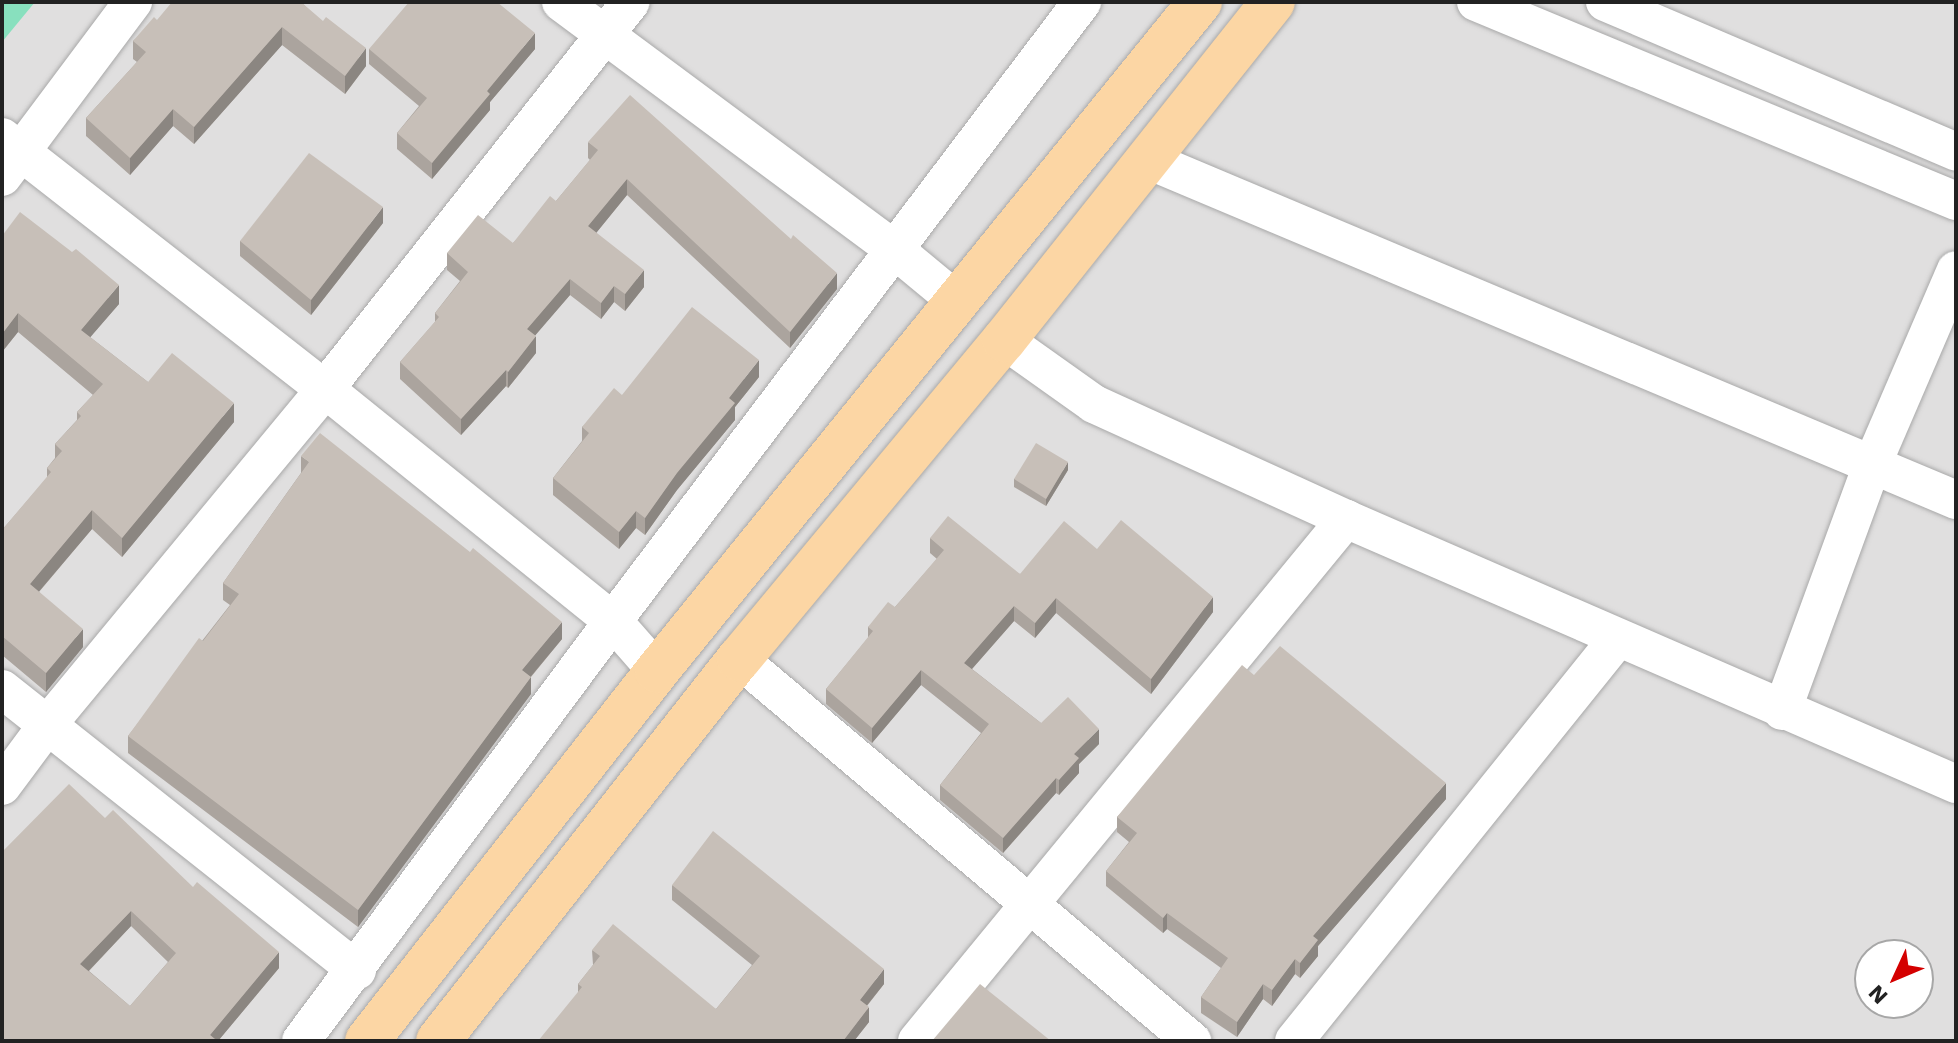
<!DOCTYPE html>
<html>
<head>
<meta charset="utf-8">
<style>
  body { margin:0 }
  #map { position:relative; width:1958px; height:1043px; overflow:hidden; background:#f2efe9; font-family:"Work Sans",sans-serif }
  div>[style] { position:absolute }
  .residential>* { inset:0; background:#e0dfdf }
  .pitch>* { inset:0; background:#88e0be }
  .roads { filter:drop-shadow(0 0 2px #a9a9a9) drop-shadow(0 0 2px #a9a9a9) }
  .minor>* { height:38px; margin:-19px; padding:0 19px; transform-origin:19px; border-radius:19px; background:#fff }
  .major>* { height:44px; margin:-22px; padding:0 22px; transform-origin:22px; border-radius:22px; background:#fcd6a4 }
  .wall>* { inset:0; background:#aba49e }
  .shaded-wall>* { inset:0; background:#8b8681 }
  .building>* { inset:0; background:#c7bfb8 }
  span { translate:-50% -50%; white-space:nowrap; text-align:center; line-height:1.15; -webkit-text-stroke:7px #fff; paint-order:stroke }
  .frame { position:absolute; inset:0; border:4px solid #222; pointer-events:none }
  .north { position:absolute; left:1854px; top:939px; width:80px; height:80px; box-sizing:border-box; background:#fff; border:2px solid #a7a7a7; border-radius:50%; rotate:226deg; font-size:22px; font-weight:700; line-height:32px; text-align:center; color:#222 }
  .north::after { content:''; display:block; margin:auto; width:28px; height:36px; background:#d40000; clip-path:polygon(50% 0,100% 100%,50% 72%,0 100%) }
</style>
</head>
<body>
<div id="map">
  <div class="residential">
    <div style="clip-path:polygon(evenodd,2px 2px,1956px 2px,1956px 1041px,2px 1041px,2px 2px,1870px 955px,1918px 955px,1918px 1003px,1870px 1003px,1870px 955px)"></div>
  </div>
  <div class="pitch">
    <div style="clip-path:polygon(2px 2px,35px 2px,2px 42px)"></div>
  </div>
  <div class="roads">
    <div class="minor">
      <div style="left:561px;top:2px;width:415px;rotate:36.6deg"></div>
      <div style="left:894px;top:249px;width:83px;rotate:39.6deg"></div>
      <div style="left:1476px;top:2px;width:520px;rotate:22.52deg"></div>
      <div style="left:1605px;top:2px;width:382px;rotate:23.1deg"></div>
      <div style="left:2px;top:137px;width:410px;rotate:38deg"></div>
      <div style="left:325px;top:389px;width:370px;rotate:38.9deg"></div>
      <div style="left:613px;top:621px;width:67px;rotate:48.7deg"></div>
      <div style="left:1148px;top:160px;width:877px;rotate:22.82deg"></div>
      <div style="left:2px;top:177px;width:219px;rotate:-53.2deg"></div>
      <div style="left:1004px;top:340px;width:110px;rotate:35.4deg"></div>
      <div style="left:1094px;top:404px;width:277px;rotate:24.5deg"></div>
      <div style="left:1346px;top:519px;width:665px;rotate:23.48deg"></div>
      <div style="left:739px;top:659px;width:593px;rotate:40.14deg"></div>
      <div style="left:2px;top:689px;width:453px;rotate:38.4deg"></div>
      <div style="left:1782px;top:711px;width:262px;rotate:-69.9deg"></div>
      <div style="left:1872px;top:465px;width:212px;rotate:-66.7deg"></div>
      <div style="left:2px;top:786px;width:77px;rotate:-53.4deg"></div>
      <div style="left:48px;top:724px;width:435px;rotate:-50.4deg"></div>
      <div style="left:325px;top:389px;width:493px;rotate:-51.7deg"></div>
      <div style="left:301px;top:1041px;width:523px;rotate:-53.39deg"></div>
      <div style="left:613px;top:621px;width:777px;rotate:-52.85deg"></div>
      <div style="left:917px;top:1041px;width:676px;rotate:-50.59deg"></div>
      <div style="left:1294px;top:1041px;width:517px;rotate:-51.2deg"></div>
    </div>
    <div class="major">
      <div style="left:367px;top:1041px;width:470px;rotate:-51.9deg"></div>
      <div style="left:657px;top:671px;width:862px;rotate:-50.94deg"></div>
      <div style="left:438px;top:1041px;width:486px;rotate:-51.8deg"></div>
      <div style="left:739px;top:659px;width:415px;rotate:-50.3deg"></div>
      <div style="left:1004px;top:340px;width:432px;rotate:-51.5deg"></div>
    </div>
  </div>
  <div class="wall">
    <div style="clip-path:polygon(301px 2px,366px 66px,345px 94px,282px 45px,194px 144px,173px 126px,130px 175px,86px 136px,86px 118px,137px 62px,133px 59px,133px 41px,157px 20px)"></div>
    <div style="clip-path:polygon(369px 49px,535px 49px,490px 102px,490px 110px,432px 179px,397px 149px,397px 133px,419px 106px,369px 64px)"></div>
    <div style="clip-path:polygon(588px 142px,837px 289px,790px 348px,627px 195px,596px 233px,644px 287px,625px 311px,614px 302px,601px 319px,570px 295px,535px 335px,536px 353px,508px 388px,506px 386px,461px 435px,400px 379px,400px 362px,435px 322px,435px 313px,460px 281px,447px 270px,447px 253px,513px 243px,556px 201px,590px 160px,588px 158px)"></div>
    <div style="clip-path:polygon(383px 223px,311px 315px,240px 256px,240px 241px)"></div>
    <div style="clip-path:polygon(2px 236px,119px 304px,90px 337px,148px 382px,234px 422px,122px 557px,92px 529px,39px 592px,83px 647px,46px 692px,2px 655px,2px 530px,47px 478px,47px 468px,55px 458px,55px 444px,77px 420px,77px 412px,93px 395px,18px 332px,2px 352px)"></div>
    <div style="clip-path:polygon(759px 377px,735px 407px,735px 420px,677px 490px,645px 535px,636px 528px,619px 549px,553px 495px,553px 478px,582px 441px,582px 427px,622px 395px)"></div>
    <div style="clip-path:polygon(301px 456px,562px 639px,531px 677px,531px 694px,358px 927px,128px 753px,128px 736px,230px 605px,223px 600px,223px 583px,301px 473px)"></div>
    <div style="clip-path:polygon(1068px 470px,1046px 506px,1014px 487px,1014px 479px)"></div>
    <div style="clip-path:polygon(930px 538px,1020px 574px,1097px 549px,1213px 612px,1151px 694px,1056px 613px,1035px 638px,1014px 621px,972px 669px,1041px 723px,1099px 744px,1079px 764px,1079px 773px,1059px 795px,1056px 793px,1003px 853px,940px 800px,940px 785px,981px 733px,921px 685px,872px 743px,826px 704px,826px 689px,868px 638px,868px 627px,895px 607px,937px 559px,930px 553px)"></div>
    <div style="clip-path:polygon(1254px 675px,1446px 799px,1318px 946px,1318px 956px,1300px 978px,1295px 974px,1272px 1006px,1263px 999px,1237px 1037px,1201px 1013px,1201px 997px,1221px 968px,1167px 929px,1163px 933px,1106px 886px,1106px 871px,1129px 842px,1117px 832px,1117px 817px)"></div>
    <div style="clip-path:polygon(evenodd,105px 818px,279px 968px,218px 1041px,2px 1041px,105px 818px,131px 926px,168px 962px,130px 1006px,89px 971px,131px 926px)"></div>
    <div style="clip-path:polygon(672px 885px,884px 984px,867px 1006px,869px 1022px,854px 1041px,578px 992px,578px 984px,593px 965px,592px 950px,716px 1009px,752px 965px,672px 900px)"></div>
  </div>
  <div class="shaded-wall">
    <div style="clip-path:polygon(282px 27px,282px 45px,194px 144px,194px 127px)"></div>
    <div style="clip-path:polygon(535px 33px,535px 49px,490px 102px,490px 110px,432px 179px,432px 163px,487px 91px)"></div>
    <div style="clip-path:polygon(366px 48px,366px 66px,345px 94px,345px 76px)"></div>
    <div style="clip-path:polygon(173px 109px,173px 126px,130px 175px,130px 158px)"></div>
    <div style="clip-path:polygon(627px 179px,627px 195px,588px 243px,588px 226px)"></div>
    <div style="clip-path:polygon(383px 207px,383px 223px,311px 315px,311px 300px)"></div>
    <div style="clip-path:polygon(644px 270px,644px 287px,625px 311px,625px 294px)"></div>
    <div style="clip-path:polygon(837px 273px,837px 289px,790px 348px,790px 332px)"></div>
    <div style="clip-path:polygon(570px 279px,570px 295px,527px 345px,527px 329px)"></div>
    <div style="clip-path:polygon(119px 285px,119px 304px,81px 348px,81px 330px)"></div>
    <div style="clip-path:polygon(614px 286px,614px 302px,601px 319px,601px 303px)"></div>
    <div style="clip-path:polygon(18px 313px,18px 332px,2px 352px,2px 334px)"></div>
    <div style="clip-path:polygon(536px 336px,536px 353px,508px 388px,508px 372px)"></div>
    <div style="clip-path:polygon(759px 360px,759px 377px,735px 407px,735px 420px,677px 490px,645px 535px,645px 518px,729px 398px)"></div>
    <div style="clip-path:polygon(506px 370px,506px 386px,461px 435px,461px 419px)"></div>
    <div style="clip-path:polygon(234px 403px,234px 422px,122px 557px,122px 538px)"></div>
    <div style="clip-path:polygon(1068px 462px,1068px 470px,1046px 506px,1046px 499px)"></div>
    <div style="clip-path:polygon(92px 510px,92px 529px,30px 602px,30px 584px)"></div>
    <div style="clip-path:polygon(636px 511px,636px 528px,619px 549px,619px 532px)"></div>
    <div style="clip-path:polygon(1213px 597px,1213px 612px,1151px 694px,1151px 679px)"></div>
    <div style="clip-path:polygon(1056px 598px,1056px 613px,1035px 638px,1035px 623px)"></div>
    <div style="clip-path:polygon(1014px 606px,1014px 621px,964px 678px,964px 663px)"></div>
    <div style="clip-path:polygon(562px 622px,562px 639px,522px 687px,522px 670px)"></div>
    <div style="clip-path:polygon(83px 629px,83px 647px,46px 692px,46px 673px)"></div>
    <div style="clip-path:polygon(921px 670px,921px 685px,872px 743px,872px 728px)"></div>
    <div style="clip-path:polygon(531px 677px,531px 694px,358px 927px,358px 910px)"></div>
    <div style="clip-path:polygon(1099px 729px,1099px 744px,1079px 764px,1079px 773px,1059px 795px,1059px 780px,1074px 754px)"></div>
    <div style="clip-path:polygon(1056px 778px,1056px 793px,1003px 853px,1003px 838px)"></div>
    <div style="clip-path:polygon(1446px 783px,1446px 799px,1318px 946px,1318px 956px,1300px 978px,1300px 963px,1313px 936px)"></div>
    <div style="clip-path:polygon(131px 911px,131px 926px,80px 980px,80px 964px)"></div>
    <div style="clip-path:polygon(1167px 913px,1167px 929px,1163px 933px,1163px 918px)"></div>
    <div style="clip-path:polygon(279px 952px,279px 968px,218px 1041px,210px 1035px)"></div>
    <div style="clip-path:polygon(1295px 959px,1295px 974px,1272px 1006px,1272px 990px)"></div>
    <div style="clip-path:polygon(884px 969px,884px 984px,860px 1014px,860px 1000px)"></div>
    <div style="clip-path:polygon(1263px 984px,1263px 999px,1237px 1037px,1237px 1022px)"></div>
    <div style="clip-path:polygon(869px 1007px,869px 1022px,854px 1041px,843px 1041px)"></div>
  </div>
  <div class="building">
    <div style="clip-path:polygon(172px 2px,301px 2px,323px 21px,326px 17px,366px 48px,345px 76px,282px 27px,194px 127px,173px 109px,130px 158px,86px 118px,146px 52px,133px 41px,154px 17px,157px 20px)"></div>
    <div style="clip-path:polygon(409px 2px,497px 2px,535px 33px,487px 91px,490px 94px,432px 163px,397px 133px,427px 98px,369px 49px)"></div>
    <div style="clip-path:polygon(630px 95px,791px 239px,793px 235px,837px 273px,790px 332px,627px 179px,588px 226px,644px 270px,625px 294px,614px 286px,601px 303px,570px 279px,527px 329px,536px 336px,508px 372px,506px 370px,461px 419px,400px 362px,439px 317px,435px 313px,468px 272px,447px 253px,478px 215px,513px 243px,550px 196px,556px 201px,598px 150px,588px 142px)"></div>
    <div style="clip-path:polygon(309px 153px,383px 207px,311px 300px,240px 241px)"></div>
    <div style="clip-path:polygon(20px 212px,72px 252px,76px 249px,119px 285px,81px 330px,148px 382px,172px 353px,234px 403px,122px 538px,92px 510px,30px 584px,83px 629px,46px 673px,2px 636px,2px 530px,51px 472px,47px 468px,62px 451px,55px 444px,81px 416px,77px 412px,103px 384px,18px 313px,2px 334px,2px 236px)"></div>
    <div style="clip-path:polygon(692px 307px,759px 360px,729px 398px,735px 403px,677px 473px,645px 518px,636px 511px,619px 532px,553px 478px,589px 433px,582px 427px,614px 388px,622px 395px)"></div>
    <div style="clip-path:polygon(320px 433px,470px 552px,473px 548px,562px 622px,522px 670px,531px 677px,358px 910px,128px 736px,199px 638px,203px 641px,239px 594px,223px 583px,309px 462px,301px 456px)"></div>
    <div style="clip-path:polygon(1036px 443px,1068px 462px,1046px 499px,1014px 479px)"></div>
    <div style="clip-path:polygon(948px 516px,1020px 574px,1064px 521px,1097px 549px,1121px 520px,1213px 597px,1151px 679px,1056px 598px,1035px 623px,1014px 606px,964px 663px,1041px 723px,1068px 697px,1099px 729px,1074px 754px,1079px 758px,1059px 780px,1056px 778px,1003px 838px,940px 785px,989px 724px,921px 670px,872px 728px,826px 689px,873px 631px,868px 627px,888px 602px,895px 607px,944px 550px,930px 538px)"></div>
    <div style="clip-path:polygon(1280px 646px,1446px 783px,1313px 936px,1318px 940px,1300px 963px,1295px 959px,1272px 990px,1263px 984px,1237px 1022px,1201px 997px,1228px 958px,1167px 913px,1163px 918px,1106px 871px,1137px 833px,1117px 817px,1242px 665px,1254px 675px)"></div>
    <div style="clip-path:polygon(evenodd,69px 784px,105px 818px,113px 810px,193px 887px,197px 882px,279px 952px,210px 1035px,217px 1041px,2px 1041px,2px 852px,69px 784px,131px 911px,176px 953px,130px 1006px,80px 964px,131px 911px)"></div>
    <div style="clip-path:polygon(713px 831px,884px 969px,860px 1000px,869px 1007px,843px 1041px,538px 1041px,582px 987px,578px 984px,600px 956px,592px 950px,613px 924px,716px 1009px,760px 956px,672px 885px)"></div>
    <div style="clip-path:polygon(980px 984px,1051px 1041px,932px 1041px)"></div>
  </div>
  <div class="frame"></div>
  <div class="north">N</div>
</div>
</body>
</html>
